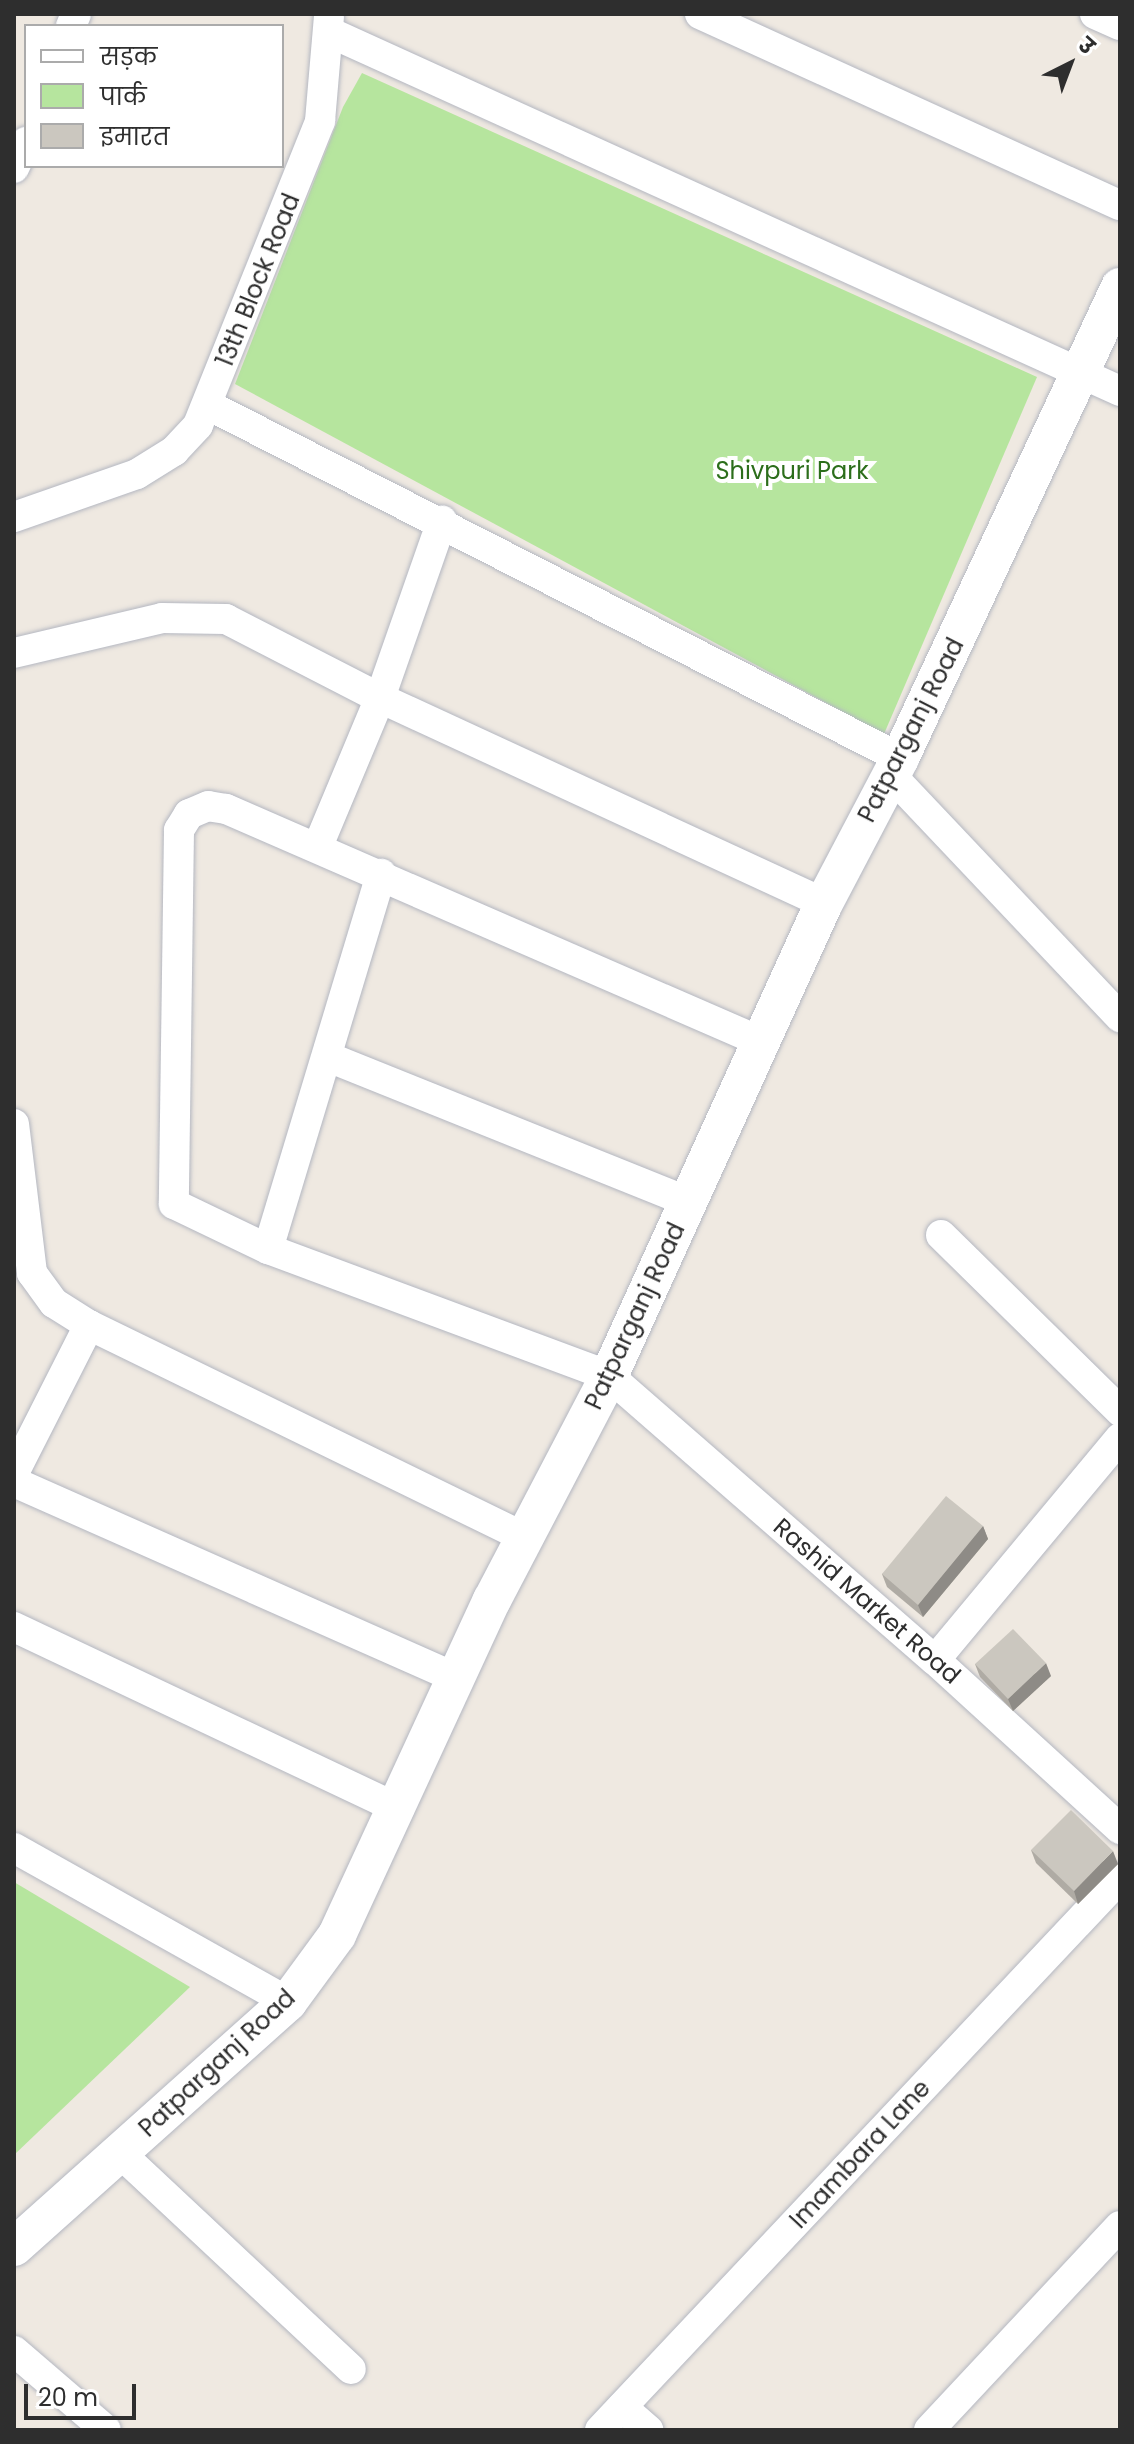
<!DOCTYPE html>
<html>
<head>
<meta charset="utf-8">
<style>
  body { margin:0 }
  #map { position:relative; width:1134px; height:2444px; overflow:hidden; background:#efe9e1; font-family:Poppins,"Noto Sans Devanagari",sans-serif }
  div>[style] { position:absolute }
  .green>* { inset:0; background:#b6e59e }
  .roads { filter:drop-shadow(0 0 2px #b4b7c1) drop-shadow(0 0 2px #b4b7c1) }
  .minor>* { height:30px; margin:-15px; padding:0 15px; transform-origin:15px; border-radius:15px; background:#fff }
  .tertiary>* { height:38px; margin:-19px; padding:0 19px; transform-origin:19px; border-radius:19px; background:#fff }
  .wall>* { inset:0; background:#afaba4 }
  .shaded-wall>* { inset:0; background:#8e8b86 }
  .building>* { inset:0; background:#cbc7bf }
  span { translate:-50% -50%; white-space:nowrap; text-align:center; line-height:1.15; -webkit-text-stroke:8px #fff; paint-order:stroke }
  .street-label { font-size:24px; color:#2e2e2e }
  .park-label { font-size:24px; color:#2c6e1b }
  .frame { position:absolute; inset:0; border:16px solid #2e2e2e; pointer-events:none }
  .legend { position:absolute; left:24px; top:24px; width:260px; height:144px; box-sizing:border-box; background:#fff; border:2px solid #ababab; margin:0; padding:10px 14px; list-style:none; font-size:24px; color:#2e2e2e }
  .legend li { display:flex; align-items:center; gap:16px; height:40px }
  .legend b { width:40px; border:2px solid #ababab }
  .north { position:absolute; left:1030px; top:24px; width:80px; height:80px; -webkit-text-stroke:6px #fff; paint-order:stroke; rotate:42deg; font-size:22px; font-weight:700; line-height:32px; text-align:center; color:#2e2e2e }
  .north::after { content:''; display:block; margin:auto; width:28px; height:36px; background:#2e2e2e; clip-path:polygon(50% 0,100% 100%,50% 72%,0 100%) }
  .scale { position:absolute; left:24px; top:2384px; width:112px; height:36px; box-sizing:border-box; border:4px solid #2e2e2e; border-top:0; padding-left:10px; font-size:24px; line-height:28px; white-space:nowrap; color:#2e2e2e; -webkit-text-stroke:6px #fff; paint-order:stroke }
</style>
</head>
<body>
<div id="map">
  <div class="green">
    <div style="clip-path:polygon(362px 73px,1037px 377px,884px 734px,235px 384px,343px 107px)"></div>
    <div style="clip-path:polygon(14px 1882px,190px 1987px,14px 2155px)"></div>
  </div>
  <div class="roads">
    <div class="minor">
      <div style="left:700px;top:14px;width:461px;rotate:24.5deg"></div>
      <div style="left:1095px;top:14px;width:27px;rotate:24deg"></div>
      <div style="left:71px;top:26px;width:13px;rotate:-67deg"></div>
      <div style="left:329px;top:32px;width:869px;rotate:24.41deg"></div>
      <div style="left:14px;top:168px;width:29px;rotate:-65deg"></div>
      <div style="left:208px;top:405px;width:777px;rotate:27.03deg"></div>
      <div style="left:14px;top:517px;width:130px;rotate:-19.3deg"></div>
      <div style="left:137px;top:474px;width:44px;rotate:-31.9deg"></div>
      <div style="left:174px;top:451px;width:35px;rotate:-47deg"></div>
      <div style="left:198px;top:425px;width:328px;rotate:-68.1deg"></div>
      <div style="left:320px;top:121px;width:105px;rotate:-85.1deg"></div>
      <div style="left:14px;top:653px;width:152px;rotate:-13.3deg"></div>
      <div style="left:162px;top:618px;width:64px;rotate:0.9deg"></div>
      <div style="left:226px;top:619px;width:173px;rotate:27.2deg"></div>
      <div style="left:380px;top:698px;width:489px;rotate:24.8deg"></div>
      <div style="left:890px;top:774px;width:335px;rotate:46.6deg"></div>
      <div style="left:318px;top:846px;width:160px;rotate:-67.3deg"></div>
      <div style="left:380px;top:698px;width:188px;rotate:-70.7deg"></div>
      <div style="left:764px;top:1043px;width:587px;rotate:-156.49deg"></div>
      <div style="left:226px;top:809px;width:18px;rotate:-171deg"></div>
      <div style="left:208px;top:806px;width:21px;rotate:157deg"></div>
      <div style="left:189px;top:814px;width:19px;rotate:122deg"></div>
      <div style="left:179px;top:830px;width:374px;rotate:90.8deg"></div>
      <div style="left:174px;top:1204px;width:104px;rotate:25.6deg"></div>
      <div style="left:268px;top:1249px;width:364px;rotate:20.4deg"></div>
      <div style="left:609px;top:1376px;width:432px;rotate:41.1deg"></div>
      <div style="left:935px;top:1660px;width:251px;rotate:42.4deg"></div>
      <div style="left:328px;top:1057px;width:389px;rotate:21.9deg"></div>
      <div style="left:14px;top:1124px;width:150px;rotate:83.1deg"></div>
      <div style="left:32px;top:1273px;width:37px;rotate:54deg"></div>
      <div style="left:54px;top:1303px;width:41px;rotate:32.2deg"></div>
      <div style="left:89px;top:1325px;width:484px;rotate:26deg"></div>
      <div style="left:941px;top:1235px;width:251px;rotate:44.5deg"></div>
      <div style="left:268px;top:1249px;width:392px;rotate:-73.2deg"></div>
      <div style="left:14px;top:1473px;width:166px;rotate:-63.1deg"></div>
      <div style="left:14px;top:1482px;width:486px;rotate:23.9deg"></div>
      <div style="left:14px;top:1627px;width:426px;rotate:25.3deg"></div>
      <div style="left:935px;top:1660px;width:289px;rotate:-50.2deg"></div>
      <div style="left:14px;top:1848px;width:314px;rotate:29.3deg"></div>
      <div style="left:120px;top:2153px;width:316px;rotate:43.1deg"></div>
      <div style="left:14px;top:2351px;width:121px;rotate:40.7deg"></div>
      <div style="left:622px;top:2407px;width:35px;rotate:41deg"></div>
      <div style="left:600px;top:2430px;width:758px;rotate:-46.71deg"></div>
      <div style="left:929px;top:2430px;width:279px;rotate:-46.9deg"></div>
    </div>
    <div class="tertiary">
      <div style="left:14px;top:2247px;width:368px;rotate:-41.8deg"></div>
      <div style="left:288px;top:2002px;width:83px;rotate:-53.8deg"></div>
      <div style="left:337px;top:1935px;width:369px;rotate:-65.2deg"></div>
      <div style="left:492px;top:1600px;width:253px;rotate:-62.4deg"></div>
      <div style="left:609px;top:1376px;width:520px;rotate:-65.56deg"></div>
      <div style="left:824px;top:903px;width:164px;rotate:-62.3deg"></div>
      <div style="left:900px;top:758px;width:520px;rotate:-64.96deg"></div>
    </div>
  </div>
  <div class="wall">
    <div style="clip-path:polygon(983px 1526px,988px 1539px,923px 1617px,887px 1587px,882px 1574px)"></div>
    <div style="clip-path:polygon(975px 1664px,1051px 1676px,1013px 1711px,980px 1677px)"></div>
    <div style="clip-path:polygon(1031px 1850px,1118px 1864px,1078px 1904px,1036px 1863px)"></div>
  </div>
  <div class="shaded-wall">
    <div style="clip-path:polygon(983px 1526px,988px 1539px,923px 1617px,918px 1605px)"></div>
    <div style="clip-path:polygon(1046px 1663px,1051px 1676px,1013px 1711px,1008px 1699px)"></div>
    <div style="clip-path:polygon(1113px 1851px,1118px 1864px,1078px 1904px,1074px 1891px)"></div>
  </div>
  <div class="building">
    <div style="clip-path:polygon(946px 1496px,983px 1526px,918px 1605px,882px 1574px)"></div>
    <div style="clip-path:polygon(1013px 1629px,1046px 1663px,1008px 1699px,975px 1664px)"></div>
    <div style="clip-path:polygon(1071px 1810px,1113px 1851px,1074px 1891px,1031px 1850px)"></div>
  </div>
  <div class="street-label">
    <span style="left:258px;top:280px;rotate:-68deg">13th Block Road</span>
    <span style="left:911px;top:730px;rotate:-63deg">Patparganj Road</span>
    <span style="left:635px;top:1316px;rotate:-65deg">Patparganj Road</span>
    <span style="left:867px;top:1601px;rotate:41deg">Rashid Market Road</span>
    <span style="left:217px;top:2063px;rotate:-43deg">Patparganj Road</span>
    <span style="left:860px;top:2154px;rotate:-47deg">Imambara Lane</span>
  </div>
  <div class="park-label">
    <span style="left:792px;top:471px">Shivpuri Park</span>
  </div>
  <div class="frame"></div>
  <ul class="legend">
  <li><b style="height:10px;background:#fff"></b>सड़क</li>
  <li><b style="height:22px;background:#b6e59e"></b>पार्क</li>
  <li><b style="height:22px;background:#cbc7bf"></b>इमारत</li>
  </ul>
  <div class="north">उ</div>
  <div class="scale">20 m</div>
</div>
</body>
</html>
